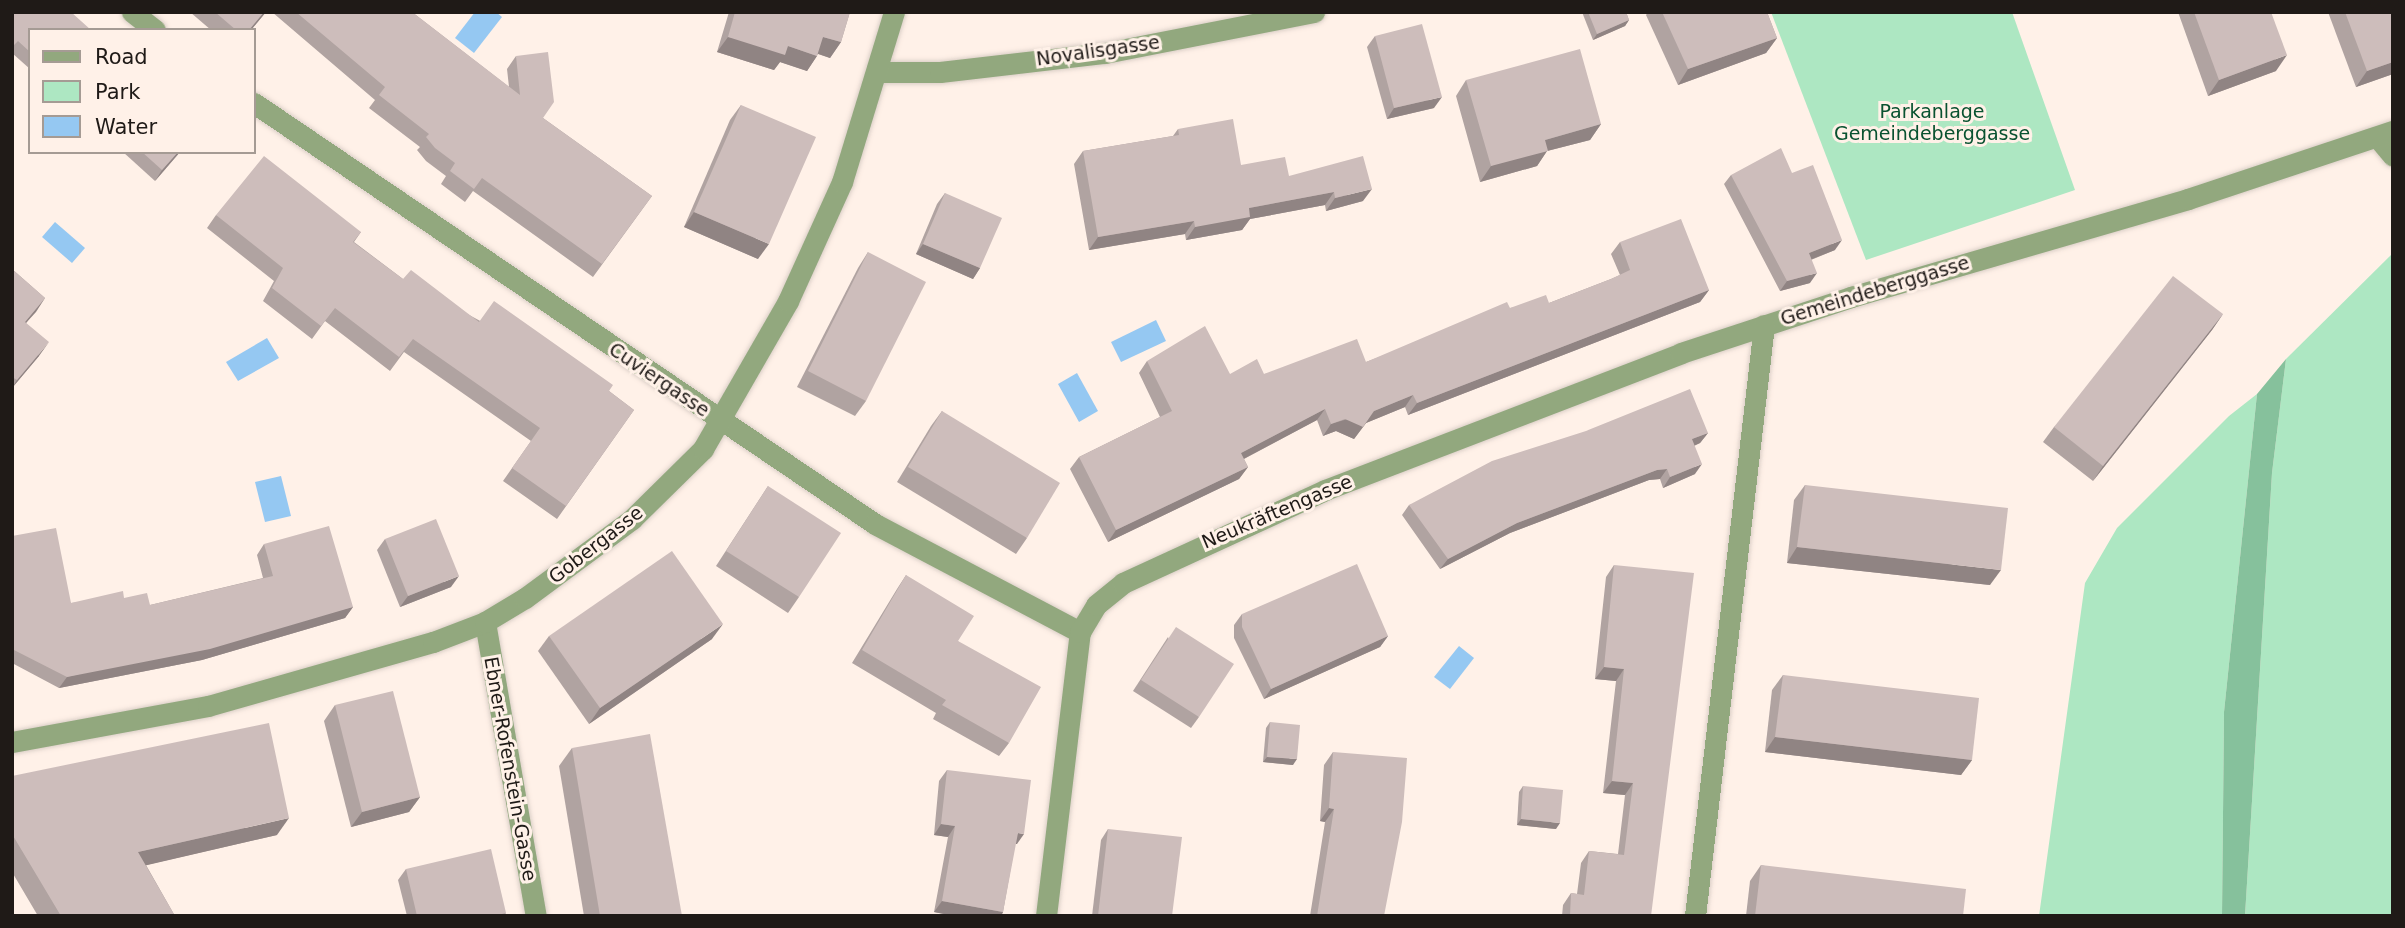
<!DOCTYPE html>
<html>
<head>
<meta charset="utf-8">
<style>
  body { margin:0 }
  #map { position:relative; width:2405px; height:928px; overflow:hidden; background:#fff1e8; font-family:"DejaVu Sans",sans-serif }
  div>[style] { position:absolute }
  .green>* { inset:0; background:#ade7c2 }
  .forest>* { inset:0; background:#86c19c }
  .water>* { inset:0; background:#95c8f2 }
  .roads { filter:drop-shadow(0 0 2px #dbcfc7) drop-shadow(0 0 2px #dbcfc7) }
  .minor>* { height:21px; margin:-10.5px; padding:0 10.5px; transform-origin:10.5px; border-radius:10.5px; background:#92a87e }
  .wall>* { inset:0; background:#b0a3a1 }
  .shaded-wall>* { inset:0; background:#908483 }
  .building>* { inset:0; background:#cdbdbb }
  span { translate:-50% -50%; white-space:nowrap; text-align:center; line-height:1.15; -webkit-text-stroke:6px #fff1e8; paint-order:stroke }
  .street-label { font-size:19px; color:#1f1a17 }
  .park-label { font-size:19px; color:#095230 }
  .frame { position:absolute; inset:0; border:14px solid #1f1a17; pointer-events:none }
  .legend { position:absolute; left:28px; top:28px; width:228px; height:126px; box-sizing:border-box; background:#fff1e8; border:2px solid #a59b94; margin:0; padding:9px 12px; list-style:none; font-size:21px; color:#1f1a17 }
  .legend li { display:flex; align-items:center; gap:14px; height:35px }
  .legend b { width:35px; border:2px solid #a59b94 }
</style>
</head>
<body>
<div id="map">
  <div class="green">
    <div style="clip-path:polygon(1771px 12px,2012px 12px,2075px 190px,1866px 260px)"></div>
    <div style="clip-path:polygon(2393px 253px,2393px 916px,2245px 916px,2272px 473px,2286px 359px)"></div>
    <div style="clip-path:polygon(2257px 394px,2224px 712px,2222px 916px,2039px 916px,2085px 583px,2117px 528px,2229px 416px)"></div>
  </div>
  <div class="forest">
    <div style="clip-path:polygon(2286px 359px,2272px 473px,2245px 916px,2222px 916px,2224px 712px,2257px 394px)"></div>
  </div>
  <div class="water">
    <div style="clip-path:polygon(475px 12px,496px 12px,502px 17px,474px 53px,455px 38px)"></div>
    <div style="clip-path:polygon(55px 222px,85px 248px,72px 263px,42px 237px)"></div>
    <div style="clip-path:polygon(1156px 320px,1166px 341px,1121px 362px,1111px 342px)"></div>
    <div style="clip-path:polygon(267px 338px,279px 358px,238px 381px,226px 362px)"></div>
    <div style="clip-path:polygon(1077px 373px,1098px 411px,1079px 422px,1058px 384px)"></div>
    <div style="clip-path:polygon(281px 476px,291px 516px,265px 522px,255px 482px)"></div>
    <div style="clip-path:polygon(1459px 646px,1474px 658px,1450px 689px,1434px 677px)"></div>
  </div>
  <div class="roads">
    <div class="minor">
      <div style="left:132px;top:12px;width:29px;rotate:38deg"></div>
      <div style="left:879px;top:72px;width:61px"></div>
      <div style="left:940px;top:72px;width:166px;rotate:-6.6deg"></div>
      <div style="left:1105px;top:53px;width:213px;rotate:-11.1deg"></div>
      <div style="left:254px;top:103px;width:750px;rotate:34.13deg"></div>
      <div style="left:875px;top:524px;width:232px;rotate:27.8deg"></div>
      <div style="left:2378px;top:138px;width:23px;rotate:50deg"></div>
      <div style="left:485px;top:622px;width:298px;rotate:80.2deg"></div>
      <div style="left:12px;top:742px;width:199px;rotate:-10.4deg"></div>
      <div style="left:208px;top:706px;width:234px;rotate:-15.9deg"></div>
      <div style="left:433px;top:642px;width:56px;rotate:-21deg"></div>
      <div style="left:485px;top:622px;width:47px;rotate:-31deg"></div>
      <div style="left:525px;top:598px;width:133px;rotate:-36.4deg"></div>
      <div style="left:632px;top:519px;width:100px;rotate:-44.6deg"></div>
      <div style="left:703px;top:449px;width:171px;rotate:-60.1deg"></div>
      <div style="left:788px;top:301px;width:131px;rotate:-65.6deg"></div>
      <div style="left:842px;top:182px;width:178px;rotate:-73deg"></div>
      <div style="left:1046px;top:916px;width:286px;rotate:-83.2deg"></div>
      <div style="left:1080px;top:632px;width:31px;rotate:-59deg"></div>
      <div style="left:1096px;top:605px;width:35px;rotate:-39deg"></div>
      <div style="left:1123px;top:583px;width:222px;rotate:-24.7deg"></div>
      <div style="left:1325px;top:490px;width:381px;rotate:-21deg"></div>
      <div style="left:1681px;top:353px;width:179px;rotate:-18.2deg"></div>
      <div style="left:1851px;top:297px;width:351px;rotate:-16.2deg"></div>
      <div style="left:2188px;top:199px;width:216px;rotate:-18.4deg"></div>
      <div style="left:1695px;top:916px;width:595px;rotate:-83.34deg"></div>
    </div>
  </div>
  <div class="wall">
    <div style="clip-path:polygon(12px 12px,30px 30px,30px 69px,12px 53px)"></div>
    <div style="clip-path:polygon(190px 12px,266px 12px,251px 30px,211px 30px)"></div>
    <div style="clip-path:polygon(272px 12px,412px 12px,509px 87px,507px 69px,516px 56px,543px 118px,652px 196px,593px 277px,473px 191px,465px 202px,441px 184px,446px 176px,426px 161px,417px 150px,420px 147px,369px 108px,375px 100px)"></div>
    <div style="clip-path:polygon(729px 12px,850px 12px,841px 42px,830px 58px,818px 54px,807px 71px,780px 62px,774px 70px,717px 52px)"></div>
    <div style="clip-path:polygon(1582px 12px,1626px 12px,1629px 20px,1625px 26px,1593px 40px)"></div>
    <div style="clip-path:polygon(1648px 12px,1767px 12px,1777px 38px,1766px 53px,1678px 85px,1646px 15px)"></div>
    <div style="clip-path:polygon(2178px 12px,2271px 12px,2276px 71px,2208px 96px)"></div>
    <div style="clip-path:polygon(2328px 12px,2393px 12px,2393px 74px,2356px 87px)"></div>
    <div style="clip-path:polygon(1375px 36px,1434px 108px,1387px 119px,1367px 47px)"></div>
    <div style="clip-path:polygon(1466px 80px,1601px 124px,1590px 140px,1547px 151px,1537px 166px,1480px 182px,1456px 96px)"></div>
    <div style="clip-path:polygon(741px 105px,758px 259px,684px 227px,730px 120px)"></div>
    <div style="clip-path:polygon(1178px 129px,1241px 165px,1289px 176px,1363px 201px,1326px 211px,1325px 205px,1250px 219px,1242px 230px,1186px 240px,1185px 234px,1089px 250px,1074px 164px,1083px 151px,1173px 136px)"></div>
    <div style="clip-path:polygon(123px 152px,180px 152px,155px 181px)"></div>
    <div style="clip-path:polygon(1792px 173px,1835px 250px,1811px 260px,1810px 283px,1780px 291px,1724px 184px,1731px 175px)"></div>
    <div style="clip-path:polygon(945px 193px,980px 268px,973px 279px,916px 254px,937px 204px)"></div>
    <div style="clip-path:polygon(216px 215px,361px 232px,354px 242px,403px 279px,609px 391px,634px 410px,557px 519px,503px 481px,531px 441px,404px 352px,390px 371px,325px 321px,312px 339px,263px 301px,274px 281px,207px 228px)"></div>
    <div style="clip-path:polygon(1620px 242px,1709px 290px,1700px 302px,1408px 415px,1405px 407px,1366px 423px,1354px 439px,1336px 431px,1323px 436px,1317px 420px,1244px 459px,1248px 467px,1239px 479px,1108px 542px,1070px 469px,1079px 457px,1160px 417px,1139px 373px,1147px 361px,1230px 374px,1264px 374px,1366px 362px,1510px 308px,1549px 303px,1611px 279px,1620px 275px,1611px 254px)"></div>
    <div style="clip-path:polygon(868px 252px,866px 401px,855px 416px,797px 387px,858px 268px)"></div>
    <div style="clip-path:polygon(12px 269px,45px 298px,26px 323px,39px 356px,12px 388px)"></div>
    <div style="clip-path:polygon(2223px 314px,2212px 330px,2093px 481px,2043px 442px,2054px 427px)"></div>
    <div style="clip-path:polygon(942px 411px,1027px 538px,1016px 554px,897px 482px,931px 426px)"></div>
    <div style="clip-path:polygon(1708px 433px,1700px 443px,1694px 446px,1695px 474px,1663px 488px,1660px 479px,1649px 480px,1510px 533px,1440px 569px,1402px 515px,1409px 505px)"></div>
    <div style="clip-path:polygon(1805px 485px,1990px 585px,1787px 563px,1794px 500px)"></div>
    <div style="clip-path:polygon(768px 486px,799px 597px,788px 613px,716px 566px)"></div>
    <div style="clip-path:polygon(12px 536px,71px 603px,124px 598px,150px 605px,263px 578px,257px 555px,264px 544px,353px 607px,345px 618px,202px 660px,59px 688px,12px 663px)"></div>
    <div style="clip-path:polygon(385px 539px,451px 587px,400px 607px,377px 550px)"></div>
    <div style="clip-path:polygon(1614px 565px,1651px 916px,1562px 916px,1563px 905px,1571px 893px,1577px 894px,1581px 863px,1589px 851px,1618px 854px,1625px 795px,1603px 793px,1616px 681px,1595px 679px,1606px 577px)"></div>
    <div style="clip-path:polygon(906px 575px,958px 641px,1009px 743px,999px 756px,933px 719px,936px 713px,852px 663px,897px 589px)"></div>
    <div style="clip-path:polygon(1242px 614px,1388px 636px,1380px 647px,1264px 699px,1234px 638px,1234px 625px)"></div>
    <div style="clip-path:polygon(549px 636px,712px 639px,589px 724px,538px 651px)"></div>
    <div style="clip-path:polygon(1168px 637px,1199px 717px,1191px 728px,1133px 691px)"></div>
    <div style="clip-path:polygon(1783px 675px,1972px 760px,1961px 775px,1765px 752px,1772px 690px)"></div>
    <div style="clip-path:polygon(335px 705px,420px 797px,409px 812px,351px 827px,324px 721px)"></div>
    <div style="clip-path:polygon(1270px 722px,1293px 765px,1263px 762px,1266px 728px)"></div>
    <div style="clip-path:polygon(572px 748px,682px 916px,584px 916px,559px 766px)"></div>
    <div style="clip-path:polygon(1333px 752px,1384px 916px,1310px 916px,1325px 822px,1320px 821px,1324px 765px)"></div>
    <div style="clip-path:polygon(947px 770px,1017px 844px,1015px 844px,1003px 912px,1001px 916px,954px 916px,934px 912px,948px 837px,934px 835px,939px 781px)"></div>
    <div style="clip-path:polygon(12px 776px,277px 835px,146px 865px,175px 916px,38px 916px,12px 872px)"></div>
    <div style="clip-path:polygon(1523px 786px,1556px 829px,1517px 825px,1519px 792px)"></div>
    <div style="clip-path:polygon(1108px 829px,1172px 916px,1092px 916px,1101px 840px)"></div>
    <div style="clip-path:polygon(1761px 865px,1963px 916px,1746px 916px,1750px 881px)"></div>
    <div style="clip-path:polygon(406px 869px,506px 913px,504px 916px,407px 916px,398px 880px)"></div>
  </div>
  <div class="shaded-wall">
    <div style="clip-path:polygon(264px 12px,266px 12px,251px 30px,249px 30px)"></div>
    <div style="clip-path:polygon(1629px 20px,1625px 26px,1593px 40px,1597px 34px)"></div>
    <div style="clip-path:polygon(728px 37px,788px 46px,817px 56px,807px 71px,780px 62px,774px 70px,717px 52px)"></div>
    <div style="clip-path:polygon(823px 37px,841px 42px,830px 58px,813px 52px)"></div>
    <div style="clip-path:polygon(1777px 38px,1766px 53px,1678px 85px,1688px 69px)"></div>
    <div style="clip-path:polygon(2287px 55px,2276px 71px,2208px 96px,2219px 80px)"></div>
    <div style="clip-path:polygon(2393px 62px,2393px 74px,2356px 87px,2367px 71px)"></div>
    <div style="clip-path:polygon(1442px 97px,1434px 108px,1387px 119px,1394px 108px)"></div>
    <div style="clip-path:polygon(1601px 124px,1590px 140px,1547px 151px,1537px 166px,1480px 182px,1491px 166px,1545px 140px)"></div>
    <div style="clip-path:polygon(178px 152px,180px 152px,155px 181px,162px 170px)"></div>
    <div style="clip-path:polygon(1372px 189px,1363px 201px,1326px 211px,1335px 198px)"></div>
    <div style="clip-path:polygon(1334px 192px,1325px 205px,1250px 219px,1242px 230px,1186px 240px,1195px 227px,1249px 208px)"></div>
    <div style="clip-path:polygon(694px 212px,769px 244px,758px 259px,684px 227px)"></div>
    <div style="clip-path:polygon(1194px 221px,1185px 234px,1089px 250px,1098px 237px)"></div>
    <div style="clip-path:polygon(1842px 240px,1835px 250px,1802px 263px,1809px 253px)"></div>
    <div style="clip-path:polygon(923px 244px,980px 268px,973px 279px,916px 254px)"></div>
    <div style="clip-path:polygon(1817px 273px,1810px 283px,1780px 291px,1787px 281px)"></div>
    <div style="clip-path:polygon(1709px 290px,1700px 302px,1408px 415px,1417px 403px)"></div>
    <div style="clip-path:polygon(45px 298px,36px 312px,15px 335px,25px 322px)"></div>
    <div style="clip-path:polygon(2223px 314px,2212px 330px,2093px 481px,2103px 466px)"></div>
    <div style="clip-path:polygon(49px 342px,39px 356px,12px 388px,17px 380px)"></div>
    <div style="clip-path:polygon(1413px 395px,1405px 407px,1366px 423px,1354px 439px,1336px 431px,1323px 436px,1331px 424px,1374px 411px)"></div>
    <div style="clip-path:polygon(1325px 409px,1317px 420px,1232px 465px,1241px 453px)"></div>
    <div style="clip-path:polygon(1708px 433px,1700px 443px,1684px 450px,1692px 439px)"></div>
    <div style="clip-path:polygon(1702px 464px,1695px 474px,1663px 488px,1670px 477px)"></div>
    <div style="clip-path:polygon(1248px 467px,1239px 479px,1108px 542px,1116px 530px)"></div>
    <div style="clip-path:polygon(1667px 469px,1660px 479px,1649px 480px,1510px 533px,1440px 569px,1448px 559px,1517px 523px,1657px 470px)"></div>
    <div style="clip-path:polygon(1797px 547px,2001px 570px,1990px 585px,1787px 563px)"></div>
    <div style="clip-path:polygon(459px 576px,451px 587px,400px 607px,408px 596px)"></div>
    <div style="clip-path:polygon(353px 607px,345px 618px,202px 660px,59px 688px,67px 677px)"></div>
    <div style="clip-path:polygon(723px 624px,712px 639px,589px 724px,600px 708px)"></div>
    <div style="clip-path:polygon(1388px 636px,1380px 647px,1264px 699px,1271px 689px)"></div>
    <div style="clip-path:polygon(1604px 667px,1624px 669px,1616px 681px,1595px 679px)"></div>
    <div style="clip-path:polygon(1775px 737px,1972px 760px,1961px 775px,1765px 752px)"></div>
    <div style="clip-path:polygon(1267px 757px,1297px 759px,1293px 765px,1263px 762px)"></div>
    <div style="clip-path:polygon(1612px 781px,1633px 783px,1625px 795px,1603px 793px)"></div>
    <div style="clip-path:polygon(420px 797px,409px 812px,351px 827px,362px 812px)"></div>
    <div style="clip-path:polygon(1329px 808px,1334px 809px,1325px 822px,1320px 821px)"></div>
    <div style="clip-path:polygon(289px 818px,277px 835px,126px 870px,138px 852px)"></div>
    <div style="clip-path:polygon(1521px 819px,1560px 823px,1556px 829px,1517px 825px)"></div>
    <div style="clip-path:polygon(941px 824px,955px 826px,948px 837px,934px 835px)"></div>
    <div style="clip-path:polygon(1018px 833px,1024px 834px,1017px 844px,1010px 844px)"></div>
    <div style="clip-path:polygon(942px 901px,1003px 912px,1001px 916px,954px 916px,934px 912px)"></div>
  </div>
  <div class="building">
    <div style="clip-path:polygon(12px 12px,71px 12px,91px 30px,30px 30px,30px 52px,18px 41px,12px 47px)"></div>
    <div style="clip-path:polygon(215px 12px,264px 12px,249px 30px,236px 30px)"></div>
    <div style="clip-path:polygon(296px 12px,412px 12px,520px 95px,516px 56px,548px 52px,554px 102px,543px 118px,652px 196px,602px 264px,482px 178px,474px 189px,450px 171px,455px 163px,435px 148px,426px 137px,429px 134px,379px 95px,385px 87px)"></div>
    <div style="clip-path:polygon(735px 12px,850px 12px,841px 42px,823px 37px,817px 56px,788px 46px,785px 55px,728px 37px)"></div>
    <div style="clip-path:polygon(1588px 12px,1626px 12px,1629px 20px,1597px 34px)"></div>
    <div style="clip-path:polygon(1662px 12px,1767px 12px,1777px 38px,1688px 69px)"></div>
    <div style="clip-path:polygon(2194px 12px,2271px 12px,2287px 55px,2219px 80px)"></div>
    <div style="clip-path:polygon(2345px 12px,2393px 12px,2393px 62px,2367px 71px)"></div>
    <div style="clip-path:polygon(1422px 24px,1442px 97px,1394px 108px,1375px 36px)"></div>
    <div style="clip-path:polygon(1580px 49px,1601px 124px,1545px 140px,1548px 151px,1491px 166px,1466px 80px)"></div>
    <div style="clip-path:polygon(741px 105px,816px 137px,769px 244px,694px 212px)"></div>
    <div style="clip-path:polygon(1233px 119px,1241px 165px,1285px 157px,1289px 176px,1363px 156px,1372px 189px,1335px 198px,1334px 192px,1249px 208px,1250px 217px,1195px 227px,1194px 221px,1098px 237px,1083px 151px,1179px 135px,1178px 129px)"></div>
    <div style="clip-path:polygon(1781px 148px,1792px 173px,1813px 165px,1842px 240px,1809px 253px,1817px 273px,1787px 281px,1731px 175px)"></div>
    <div style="clip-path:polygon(142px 152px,178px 152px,162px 170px)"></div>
    <div style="clip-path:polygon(264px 156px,361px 232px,353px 242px,403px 279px,411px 270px,479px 322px,494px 301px,613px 385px,609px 391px,634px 410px,566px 506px,512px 468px,540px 428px,413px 339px,399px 357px,335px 308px,321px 326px,272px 288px,283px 268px,216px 215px)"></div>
    <div style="clip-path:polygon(945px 193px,1002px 218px,980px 268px,923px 244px)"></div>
    <div style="clip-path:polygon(1681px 219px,1709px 290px,1417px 403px,1413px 395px,1374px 411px,1363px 427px,1345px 419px,1331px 424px,1325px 409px,1241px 453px,1248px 467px,1116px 530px,1079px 457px,1172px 411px,1147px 361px,1205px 326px,1230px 374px,1257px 359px,1264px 374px,1357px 339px,1366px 362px,1507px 302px,1510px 308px,1546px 295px,1549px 303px,1611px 279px,1630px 270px,1620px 242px)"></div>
    <div style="clip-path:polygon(868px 252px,926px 282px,866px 401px,808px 371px)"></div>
    <div style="clip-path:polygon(12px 269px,45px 298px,25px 322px,49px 342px,17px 380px,12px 377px)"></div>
    <div style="clip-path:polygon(2173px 276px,2223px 314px,2103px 466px,2054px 427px)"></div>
    <div style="clip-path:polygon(1690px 389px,1708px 433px,1692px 439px,1702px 464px,1670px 477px,1667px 469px,1657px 470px,1517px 523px,1448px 559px,1409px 505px,1492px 461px,1586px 431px)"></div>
    <div style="clip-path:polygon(942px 411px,1060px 483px,1027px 538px,908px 467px)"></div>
    <div style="clip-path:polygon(1805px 485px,2008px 508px,2001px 570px,1797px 547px)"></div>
    <div style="clip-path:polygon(768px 486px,841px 533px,799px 597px,726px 551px)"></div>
    <div style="clip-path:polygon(436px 519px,459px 576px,408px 596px,385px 539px)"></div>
    <div style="clip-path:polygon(329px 526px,353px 607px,210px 649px,67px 677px,12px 649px,12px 536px,56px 528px,71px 603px,123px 591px,124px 598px,147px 593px,150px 605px,273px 576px,264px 544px)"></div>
    <div style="clip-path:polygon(672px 551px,723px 624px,600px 708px,549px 636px)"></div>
    <div style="clip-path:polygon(1357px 564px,1388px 636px,1271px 689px,1242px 627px,1242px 614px)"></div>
    <div style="clip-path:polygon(1614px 565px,1694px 573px,1651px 916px,1570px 916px,1571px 893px,1584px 895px,1589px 851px,1624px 855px,1633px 783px,1612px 781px,1624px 669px,1604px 667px)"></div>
    <div style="clip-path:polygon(906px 575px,974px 616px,958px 641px,1041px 687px,1009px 743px,942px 705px,946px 700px,862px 650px)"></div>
    <div style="clip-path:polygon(1176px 627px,1234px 664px,1199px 717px,1141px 680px)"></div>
    <div style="clip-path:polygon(1783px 675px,1979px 698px,1972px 760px,1775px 737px)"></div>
    <div style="clip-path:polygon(393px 691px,420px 797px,362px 812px,335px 705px)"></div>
    <div style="clip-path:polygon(1270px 722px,1300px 725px,1297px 759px,1267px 757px)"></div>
    <div style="clip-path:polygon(269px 723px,289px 818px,138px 852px,175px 916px,61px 916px,12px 834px,12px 776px)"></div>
    <div style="clip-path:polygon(650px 734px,682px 916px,600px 916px,572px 748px)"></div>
    <div style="clip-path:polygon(1333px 752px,1407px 758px,1402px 822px,1384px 916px,1317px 916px,1334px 809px,1329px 808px)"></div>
    <div style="clip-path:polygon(947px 770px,1031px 780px,1024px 834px,1018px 833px,1003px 912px,942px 901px,955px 826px,941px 824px)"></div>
    <div style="clip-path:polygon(1523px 786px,1563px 790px,1560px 823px,1521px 819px)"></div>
    <div style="clip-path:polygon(1108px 829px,1182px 837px,1172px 916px,1098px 916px)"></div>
    <div style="clip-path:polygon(491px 849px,506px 913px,493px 916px,417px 916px,406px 869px)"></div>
    <div style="clip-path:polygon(1761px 865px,1966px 889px,1963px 916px,1755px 916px)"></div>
  </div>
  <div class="street-label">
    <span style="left:1098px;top:51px;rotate:-8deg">Novalisgasse</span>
    <span style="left:1875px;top:291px;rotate:-17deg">Gemeindeberggasse</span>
    <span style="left:659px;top:380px;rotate:34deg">Cuviergasse</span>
    <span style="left:1277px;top:512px;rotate:-23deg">Neukräftengasse</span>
    <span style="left:596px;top:545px;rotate:-38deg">Gobergasse</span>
    <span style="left:510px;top:769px;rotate:80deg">Ebner-Rofenstein-Gasse</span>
  </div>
  <div class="park-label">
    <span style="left:1932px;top:123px">Parkanlage<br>Gemeindeberggasse</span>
  </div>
  <div class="frame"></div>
  <ul class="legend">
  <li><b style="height:9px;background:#92a87e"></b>Road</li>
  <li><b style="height:19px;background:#ade7c2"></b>Park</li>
  <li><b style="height:19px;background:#95c8f2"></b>Water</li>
  </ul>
</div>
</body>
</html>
